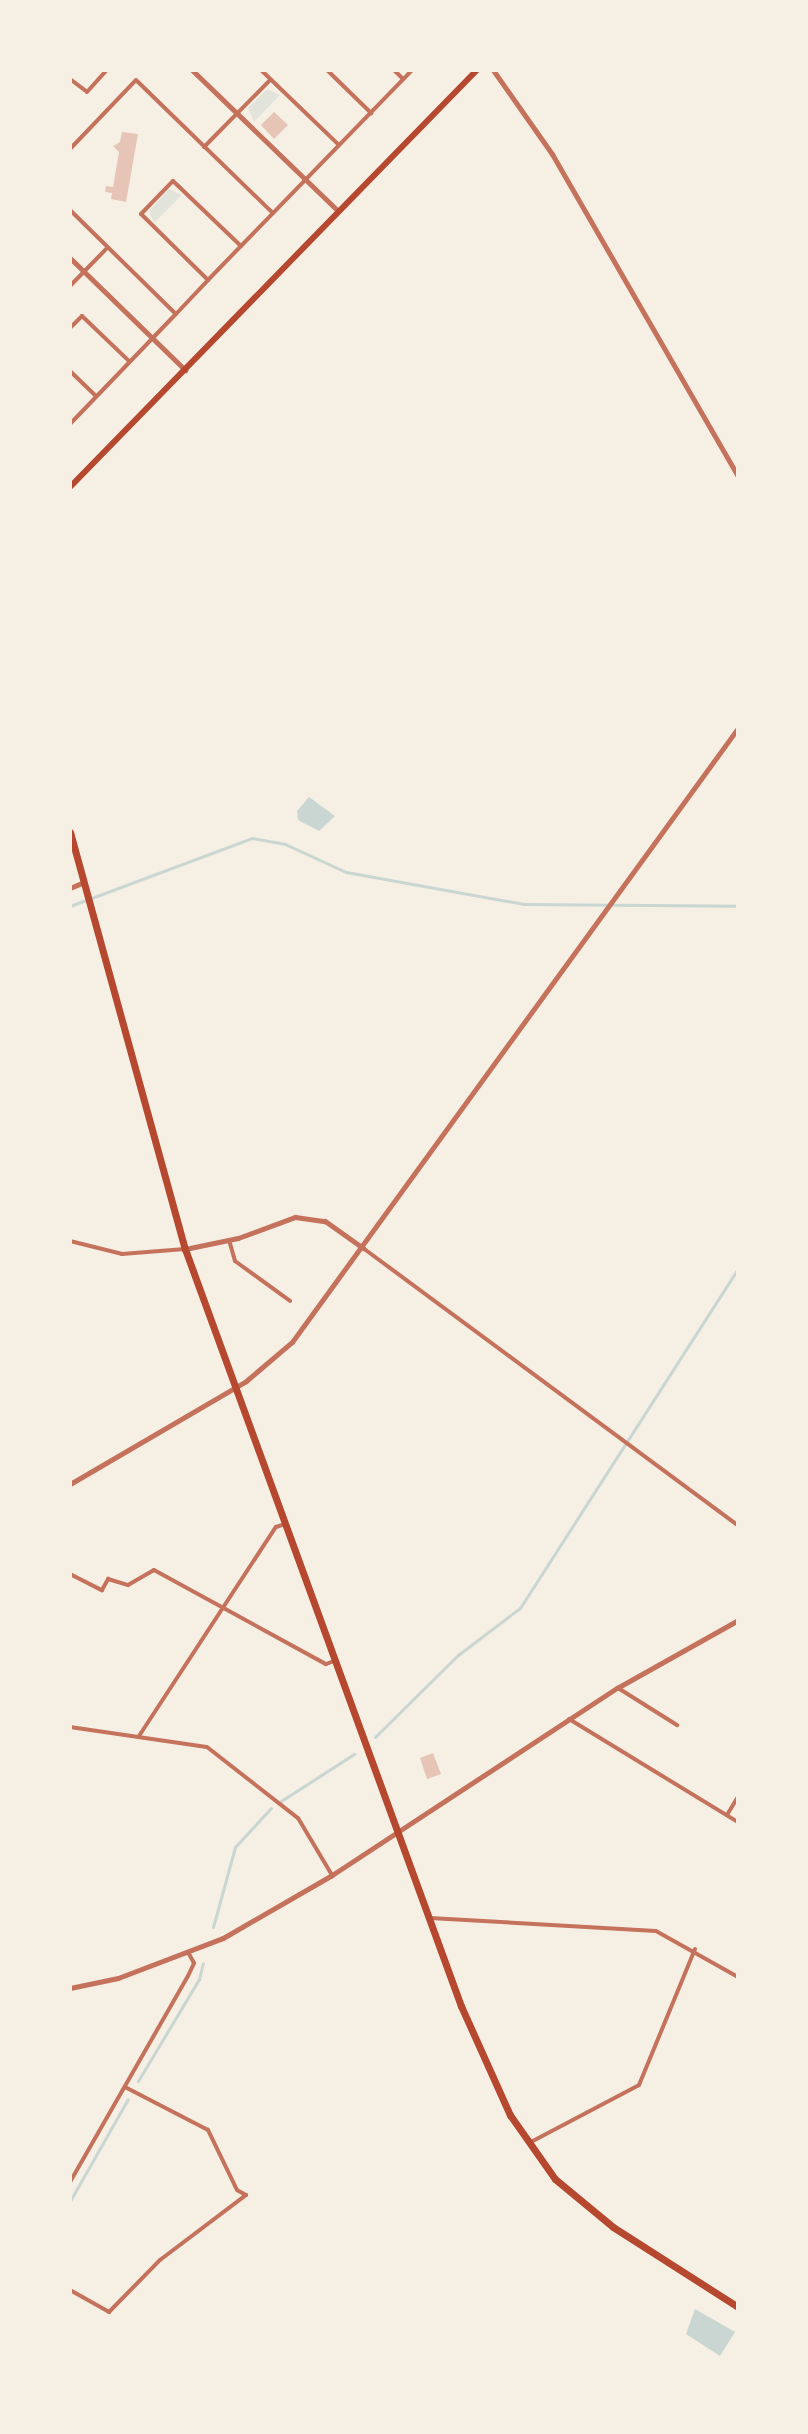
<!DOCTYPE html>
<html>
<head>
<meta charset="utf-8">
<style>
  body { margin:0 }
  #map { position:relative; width:808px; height:2434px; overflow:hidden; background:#f6efe4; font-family:Jost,sans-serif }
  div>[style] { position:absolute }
  .green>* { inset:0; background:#e2e4dc }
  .water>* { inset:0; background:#c9d6d2 }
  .stream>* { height:3px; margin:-1.5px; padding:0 1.5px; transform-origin:1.5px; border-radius:1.5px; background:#c9d6d2 }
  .building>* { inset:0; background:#e6c5b7 }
  .minor>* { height:4px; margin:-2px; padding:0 2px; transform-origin:2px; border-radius:2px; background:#c5725c }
  .tertiary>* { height:5px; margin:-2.5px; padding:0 2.5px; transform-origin:2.5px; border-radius:2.5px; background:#c5725c }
  .secondary>* { height:6px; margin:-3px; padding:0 3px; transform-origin:3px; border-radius:3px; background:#b5482f }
  .primary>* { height:7px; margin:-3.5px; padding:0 3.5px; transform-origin:3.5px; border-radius:3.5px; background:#b5482f }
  span { translate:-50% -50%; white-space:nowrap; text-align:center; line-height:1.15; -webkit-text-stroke:6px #f6efe4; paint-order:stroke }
  .frame { position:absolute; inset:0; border:72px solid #f6efe4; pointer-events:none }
</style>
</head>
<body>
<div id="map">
  <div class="green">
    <div style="clip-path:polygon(267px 89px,280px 95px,254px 122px,248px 108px)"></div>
    <div style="clip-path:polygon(169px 189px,182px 195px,154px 223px,149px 211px)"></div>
  </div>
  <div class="water">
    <div style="clip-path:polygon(309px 797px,335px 816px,319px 831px,298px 820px,297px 811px)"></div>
    <div style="clip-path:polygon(695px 2309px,735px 2332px,720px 2356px,686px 2334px)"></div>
  </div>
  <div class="stream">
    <div style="left:70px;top:906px;width:194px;rotate:-20.5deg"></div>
    <div style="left:252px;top:838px;width:34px;rotate:10deg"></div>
    <div style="left:285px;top:844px;width:67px;rotate:24.7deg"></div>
    <div style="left:346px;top:872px;width:181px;rotate:10.2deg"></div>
    <div style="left:524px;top:904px;width:214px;rotate:0.5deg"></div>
    <div style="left:375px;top:1737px;width:117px;rotate:-44.7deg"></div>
    <div style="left:458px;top:1655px;width:78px;rotate:-37.2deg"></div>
    <div style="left:520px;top:1608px;width:403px;rotate:-57.3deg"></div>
    <div style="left:281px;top:1801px;width:87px;rotate:-32.8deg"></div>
    <div style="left:213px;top:1927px;width:83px;rotate:-74.6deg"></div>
    <div style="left:235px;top:1847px;width:53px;rotate:-47.3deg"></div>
    <div style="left:138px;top:2081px;width:119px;rotate:-59.1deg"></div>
    <div style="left:199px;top:1979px;width:16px;rotate:-76deg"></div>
    <div style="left:70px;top:2201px;width:117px;rotate:-60.4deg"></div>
  </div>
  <div class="building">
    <div style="clip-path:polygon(274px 112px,288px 125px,274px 139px,261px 125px)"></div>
    <div style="clip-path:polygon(122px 132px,138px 134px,126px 202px,111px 199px,112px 193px,105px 192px,106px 186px,113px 187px,119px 152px,113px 146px,120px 142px)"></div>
    <div style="clip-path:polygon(433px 1753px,441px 1774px,427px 1779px,420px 1758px)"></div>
  </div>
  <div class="minor">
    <div style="left:261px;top:70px;width:108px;rotate:43.9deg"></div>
    <div style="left:327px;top:70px;width:62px;rotate:44.3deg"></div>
    <div style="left:394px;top:70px;width:13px;rotate:45deg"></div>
    <div style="left:70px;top:79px;width:21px;rotate:37deg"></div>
    <div style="left:87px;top:92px;width:30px;rotate:-48deg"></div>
    <div style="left:204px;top:147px;width:94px;rotate:-45.4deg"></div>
    <div style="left:70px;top:149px;width:95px;rotate:-46.3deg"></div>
    <div style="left:136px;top:80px;width:191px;rotate:44.2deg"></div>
    <div style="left:70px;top:210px;width:148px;rotate:44.5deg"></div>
    <div style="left:176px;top:314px;width:47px;rotate:-46.7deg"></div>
    <div style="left:208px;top:280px;width:94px;rotate:-135.4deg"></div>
    <div style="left:141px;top:214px;width:46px;rotate:-45.9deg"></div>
    <div style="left:173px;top:181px;width:94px;rotate:43.7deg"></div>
    <div style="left:241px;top:246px;width:245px;rotate:-45.8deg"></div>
    <div style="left:208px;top:280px;width:47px;rotate:-45.9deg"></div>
    <div style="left:70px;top:286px;width:54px;rotate:-45.7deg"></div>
    <div style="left:70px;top:328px;width:17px;rotate:-45deg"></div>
    <div style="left:82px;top:316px;width:66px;rotate:43.8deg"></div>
    <div style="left:70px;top:371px;width:36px;rotate:44deg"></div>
    <div style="left:70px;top:424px;width:153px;rotate:-46.1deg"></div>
    <div style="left:229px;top:1240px;width:22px;rotate:74deg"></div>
    <div style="left:235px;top:1261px;width:68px;rotate:36deg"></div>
    <div style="left:70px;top:1241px;width:54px;rotate:14deg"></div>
    <div style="left:122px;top:1254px;width:63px;rotate:-4.5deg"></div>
    <div style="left:363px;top:1248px;width:466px;rotate:36.5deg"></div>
    <div style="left:70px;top:1574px;width:36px;rotate:27deg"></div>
    <div style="left:102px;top:1590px;width:13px;rotate:-61deg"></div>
    <div style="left:108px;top:1579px;width:21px;rotate:17deg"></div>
    <div style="left:128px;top:1585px;width:30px;rotate:-30deg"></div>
    <div style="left:154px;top:1570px;width:196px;rotate:28.7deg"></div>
    <div style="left:326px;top:1664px;width:9px;rotate:-21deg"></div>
    <div style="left:618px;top:1688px;width:70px;rotate:32.1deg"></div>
    <div style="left:569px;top:1719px;width:198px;rotate:31.4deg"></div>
    <div style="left:70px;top:1727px;width:138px;rotate:8.3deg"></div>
    <div style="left:207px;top:1747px;width:115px;rotate:38deg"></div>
    <div style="left:298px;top:1818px;width:66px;rotate:59.2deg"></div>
    <div style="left:139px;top:1736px;width:250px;rotate:-56.8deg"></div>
    <div style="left:276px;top:1527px;width:9px;rotate:-18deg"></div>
    <div style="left:727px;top:1815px;width:21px;rotate:-59deg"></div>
    <div style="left:430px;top:1918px;width:226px;rotate:3.3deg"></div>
    <div style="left:656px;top:1931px;width:94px;rotate:29.3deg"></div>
    <div style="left:529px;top:2143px;width:124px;rotate:-27.8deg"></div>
    <div style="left:639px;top:2085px;width:147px;rotate:-67.6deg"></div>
    <div style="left:70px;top:2182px;width:237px;rotate:-60.2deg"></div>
    <div style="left:188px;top:1976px;width:14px;rotate:-65deg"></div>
    <div style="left:194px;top:1963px;width:10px;rotate:-119deg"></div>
    <div style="left:70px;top:2290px;width:45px;rotate:29.4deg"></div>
    <div style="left:109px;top:2312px;width:73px;rotate:-45.6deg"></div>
    <div style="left:160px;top:2260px;width:108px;rotate:-37.1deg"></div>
    <div style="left:246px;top:2195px;width:10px;rotate:-151deg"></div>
    <div style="left:237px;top:2190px;width:67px;rotate:-115.8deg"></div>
    <div style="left:208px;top:2130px;width:93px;rotate:-152.6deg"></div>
  </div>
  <div class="tertiary">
    <div style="left:192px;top:70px;width:202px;rotate:44deg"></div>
    <div style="left:493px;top:70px;width:103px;rotate:54.9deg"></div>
    <div style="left:552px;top:154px;width:372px;rotate:60deg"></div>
    <div style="left:70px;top:258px;width:161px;rotate:44.2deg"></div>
    <div style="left:70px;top:888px;width:15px;rotate:-23deg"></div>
    <div style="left:185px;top:1249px;width:54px;rotate:-11.7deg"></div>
    <div style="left:238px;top:1238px;width:61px;rotate:-20.2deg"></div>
    <div style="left:295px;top:1217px;width:30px;rotate:8deg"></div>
    <div style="left:325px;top:1221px;width:47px;rotate:35.4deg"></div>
    <div style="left:70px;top:1484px;width:204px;rotate:-30.3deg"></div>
    <div style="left:246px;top:1381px;width:60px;rotate:-40.3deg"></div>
    <div style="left:292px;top:1342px;width:759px;rotate:-54.01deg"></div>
    <div style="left:70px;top:1988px;width:49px;rotate:-11.8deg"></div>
    <div style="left:118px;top:1978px;width:112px;rotate:-20.9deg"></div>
    <div style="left:223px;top:1938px;width:126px;rotate:-30deg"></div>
    <div style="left:332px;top:1875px;width:341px;rotate:-33.3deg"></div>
    <div style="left:617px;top:1688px;width:139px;rotate:-29.3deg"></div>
  </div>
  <div class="secondary">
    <div style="left:70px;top:487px;width:583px;rotate:-45.7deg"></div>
  </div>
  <div class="primary">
    <div style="left:70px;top:832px;width:433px;rotate:74.6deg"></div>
    <div style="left:185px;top:1249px;width:806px;rotate:69.97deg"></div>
    <div style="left:461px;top:2006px;width:120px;rotate:65.8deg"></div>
    <div style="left:510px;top:2115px;width:78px;rotate:54.9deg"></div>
    <div style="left:555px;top:2179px;width:75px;rotate:39.6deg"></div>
    <div style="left:613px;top:2227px;width:148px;rotate:32.6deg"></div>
  </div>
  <div class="frame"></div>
</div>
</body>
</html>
